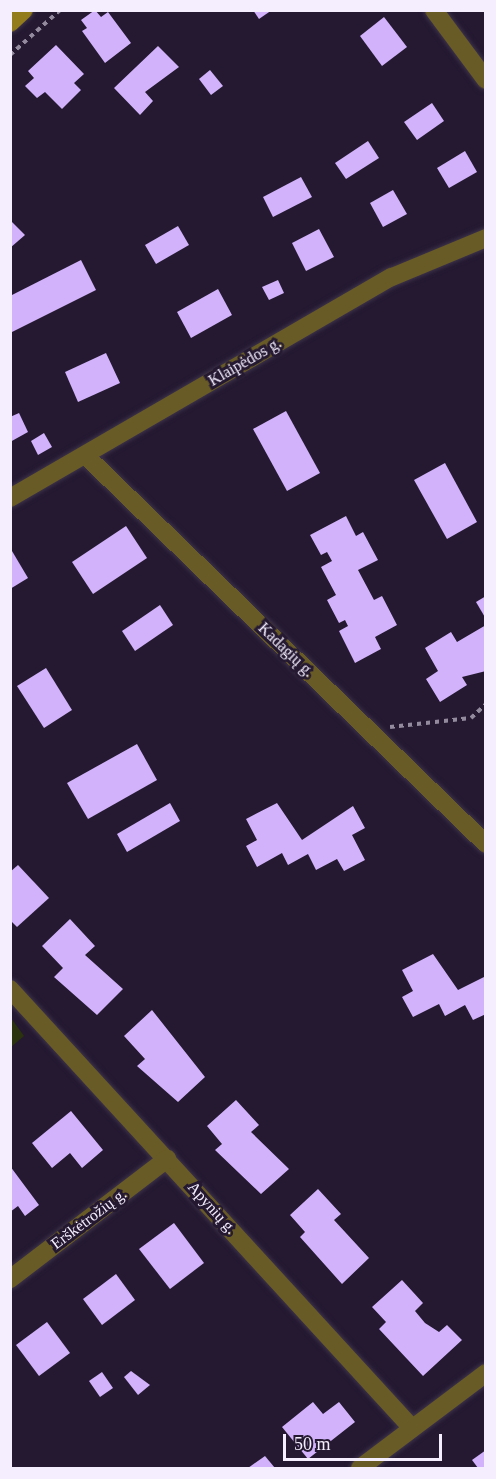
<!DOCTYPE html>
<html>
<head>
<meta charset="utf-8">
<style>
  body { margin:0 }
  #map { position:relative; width:496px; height:1479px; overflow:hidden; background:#241931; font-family:Georgia,serif }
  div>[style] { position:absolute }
  .green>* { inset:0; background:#2b330e }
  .building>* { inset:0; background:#d2b2fb }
  .path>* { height:4px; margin-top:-2px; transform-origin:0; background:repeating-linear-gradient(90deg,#938a9e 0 4.5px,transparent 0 9px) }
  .roads { filter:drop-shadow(0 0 2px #3d334a) drop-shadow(0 0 2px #3d334a) }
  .street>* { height:18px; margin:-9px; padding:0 9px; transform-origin:9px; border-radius:9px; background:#695b25 }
  .secondary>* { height:18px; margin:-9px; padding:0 9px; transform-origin:9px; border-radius:9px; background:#937c1b }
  span { translate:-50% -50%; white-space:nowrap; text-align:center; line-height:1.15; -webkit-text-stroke:6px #241931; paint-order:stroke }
  .street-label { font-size:16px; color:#f5eefe }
  .frame { position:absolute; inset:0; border:12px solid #f5eefe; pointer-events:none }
  .scale { position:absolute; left:283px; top:1434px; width:159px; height:27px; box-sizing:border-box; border:3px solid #f5eefe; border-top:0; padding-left:8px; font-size:18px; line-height:21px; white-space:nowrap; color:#f5eefe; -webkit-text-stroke:4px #241931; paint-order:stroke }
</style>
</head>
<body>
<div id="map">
  <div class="green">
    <div style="clip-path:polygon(11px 1018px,24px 1036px,11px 1047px)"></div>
  </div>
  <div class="building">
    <div style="clip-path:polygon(95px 10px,101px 17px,108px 12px,131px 43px,105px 63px,82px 31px,87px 28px,81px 20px)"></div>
    <div style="clip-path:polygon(253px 10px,272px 10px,259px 19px)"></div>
    <div style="clip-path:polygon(384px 17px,407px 47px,382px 66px,360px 36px)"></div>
    <div style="clip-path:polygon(56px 45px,84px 74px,74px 83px,81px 90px,62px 109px,45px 92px,37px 98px,25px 86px,34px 78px,28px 71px)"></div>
    <div style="clip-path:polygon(158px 46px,179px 67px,145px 92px,153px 101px,140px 115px,114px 88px)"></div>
    <div style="clip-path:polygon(210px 70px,223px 86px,211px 95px,199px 79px)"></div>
    <div style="clip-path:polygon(432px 103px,444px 121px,417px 140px,404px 122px)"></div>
    <div style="clip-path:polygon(368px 141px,379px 158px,346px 179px,335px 163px)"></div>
    <div style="clip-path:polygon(465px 151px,477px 172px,449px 188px,437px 168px)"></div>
    <div style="clip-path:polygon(301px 177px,312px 197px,273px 217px,263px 197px)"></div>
    <div style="clip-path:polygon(393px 190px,407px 214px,383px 227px,370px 203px)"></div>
    <div style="clip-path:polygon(10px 220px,25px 235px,10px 248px)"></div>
    <div style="clip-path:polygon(178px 226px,189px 245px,156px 264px,145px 245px)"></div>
    <div style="clip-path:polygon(319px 229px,334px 257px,306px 271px,292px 243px)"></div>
    <div style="clip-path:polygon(81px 260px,96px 290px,10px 333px,10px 296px)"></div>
    <div style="clip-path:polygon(278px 280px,284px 293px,269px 300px,262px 287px)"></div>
    <div style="clip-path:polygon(218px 289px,232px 315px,191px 338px,177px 312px)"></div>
    <div style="clip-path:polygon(106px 353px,120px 383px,78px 402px,65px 372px)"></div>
    <div style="clip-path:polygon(286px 411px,320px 473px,287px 491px,253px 429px)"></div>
    <div style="clip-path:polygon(19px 413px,28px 432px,10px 442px,10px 417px)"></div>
    <div style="clip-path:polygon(44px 433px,52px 447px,38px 455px,31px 441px)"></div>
    <div style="clip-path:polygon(445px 463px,477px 522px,447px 539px,414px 480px)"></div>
    <div style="clip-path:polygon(346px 516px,356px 536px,363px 532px,378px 560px,358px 570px,374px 600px,382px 596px,397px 625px,375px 637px,381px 649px,355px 663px,339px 631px,348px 626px,345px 620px,339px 623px,327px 600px,336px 595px,321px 567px,332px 561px,327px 552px,321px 555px,310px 535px)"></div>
    <div style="clip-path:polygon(126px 526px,147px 558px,93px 594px,72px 562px)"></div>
    <div style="clip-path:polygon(12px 551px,28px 578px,10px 589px,10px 552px)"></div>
    <div style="clip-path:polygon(486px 596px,486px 619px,476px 602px)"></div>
    <div style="clip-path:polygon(160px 605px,173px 625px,135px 651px,122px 631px)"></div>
    <div style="clip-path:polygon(486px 625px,486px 671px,462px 677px,467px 685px,440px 702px,426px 679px,438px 671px,425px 648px,451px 632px,457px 642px)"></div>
    <div style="clip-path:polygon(46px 668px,72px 710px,44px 728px,17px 686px)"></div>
    <div style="clip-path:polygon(137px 744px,157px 780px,88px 819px,67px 783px)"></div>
    <div style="clip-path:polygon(170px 803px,180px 821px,127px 852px,117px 834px)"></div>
    <div style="clip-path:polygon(277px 803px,302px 840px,353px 806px,365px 828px,352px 835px,365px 860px,344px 871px,337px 859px,316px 870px,308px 854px,288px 865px,282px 853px,257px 867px,246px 846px,257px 840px,246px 819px)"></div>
    <div style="clip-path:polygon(18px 865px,49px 898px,17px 927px,10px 920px,10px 872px)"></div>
    <div style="clip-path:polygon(70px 919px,95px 946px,85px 955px,123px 989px,97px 1015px,54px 977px,63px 968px,42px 946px)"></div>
    <div style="clip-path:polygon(433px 954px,458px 990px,486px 976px,486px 1014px,473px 1020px,465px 1005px,445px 1016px,439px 1004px,413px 1017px,402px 997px,413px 991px,402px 970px)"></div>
    <div style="clip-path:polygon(152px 1010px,205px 1077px,178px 1102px,137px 1066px,145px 1059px,124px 1036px)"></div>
    <div style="clip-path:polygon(236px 1100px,259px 1125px,251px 1132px,289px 1169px,261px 1194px,215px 1150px,222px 1144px,207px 1126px)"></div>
    <div style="clip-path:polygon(71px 1111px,103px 1150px,82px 1168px,70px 1153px,52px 1168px,32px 1143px)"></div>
    <div style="clip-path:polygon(10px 1166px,39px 1205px,25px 1216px,18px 1206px,10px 1212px)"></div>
    <div style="clip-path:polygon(318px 1189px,341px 1214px,334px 1220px,369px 1258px,342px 1284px,300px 1237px,305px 1232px,290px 1215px)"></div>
    <div style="clip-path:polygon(174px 1223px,204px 1263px,170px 1289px,139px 1249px)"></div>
    <div style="clip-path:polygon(116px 1274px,135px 1300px,102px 1325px,83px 1299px)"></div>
    <div style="clip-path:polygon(402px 1280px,423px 1303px,415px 1311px,425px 1323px,439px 1332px,447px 1325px,462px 1340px,423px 1376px,379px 1329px,386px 1322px,372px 1307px)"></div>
    <div style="clip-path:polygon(47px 1322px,70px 1353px,39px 1376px,16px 1345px)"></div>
    <div style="clip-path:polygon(131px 1371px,150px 1385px,138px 1395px,124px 1377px)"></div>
    <div style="clip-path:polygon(102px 1372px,113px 1388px,100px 1397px,89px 1381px)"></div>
    <div style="clip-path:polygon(313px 1402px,323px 1414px,339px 1402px,355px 1422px,308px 1459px,282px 1427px)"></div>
    <div style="clip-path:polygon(486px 1450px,486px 1468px,478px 1468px,472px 1460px)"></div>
    <div style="clip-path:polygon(265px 1456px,275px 1468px,248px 1468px)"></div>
  </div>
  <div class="path">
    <div style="left:10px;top:55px;width:67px;rotate:-42deg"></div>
    <div style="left:390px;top:727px;width:81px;rotate:-6.3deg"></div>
    <div style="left:471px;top:718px;width:21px;rotate:-43deg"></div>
  </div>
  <div class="roads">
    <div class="street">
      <div style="left:434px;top:10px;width:87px;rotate:53.4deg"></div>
      <div style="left:86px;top:456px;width:557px;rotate:44.13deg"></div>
      <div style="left:10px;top:498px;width:441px;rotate:-30.1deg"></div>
      <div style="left:392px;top:277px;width:102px;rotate:-22.5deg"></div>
      <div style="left:10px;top:989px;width:595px;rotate:47.52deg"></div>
      <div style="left:10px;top:1279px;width:198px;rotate:-37.4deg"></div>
      <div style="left:360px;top:1468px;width:158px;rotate:-37deg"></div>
    </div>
    <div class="secondary">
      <div style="left:10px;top:23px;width:19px;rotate:-43deg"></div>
    </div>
  </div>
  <div class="street-label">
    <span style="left:245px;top:362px;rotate:-30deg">Klaipėdos g.</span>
    <span style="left:286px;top:650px;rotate:44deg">Kadagių g.</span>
    <span style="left:212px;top:1208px;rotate:48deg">Apynių g.</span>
    <span style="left:89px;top:1219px;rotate:-37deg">Erškėtrožių g.</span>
  </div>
  <div class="frame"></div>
  <div class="scale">50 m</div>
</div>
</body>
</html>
